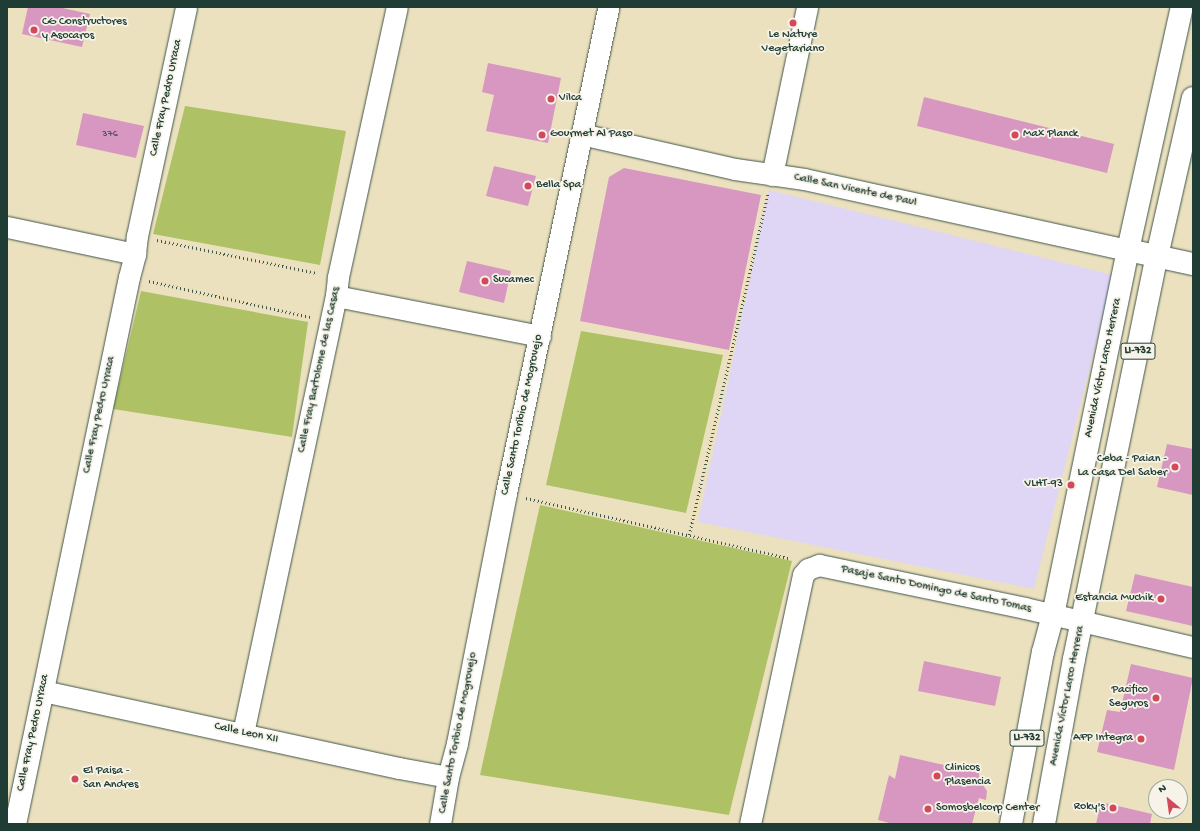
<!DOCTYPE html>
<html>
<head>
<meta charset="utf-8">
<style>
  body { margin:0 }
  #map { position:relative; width:1200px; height:831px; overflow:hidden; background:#ece1bf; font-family:"Gochi Hand",sans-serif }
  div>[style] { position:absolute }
  .built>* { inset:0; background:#dfd5f5 }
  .green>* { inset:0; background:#afc165 }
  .building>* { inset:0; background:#d797c1 }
  .path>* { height:2.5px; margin-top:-1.25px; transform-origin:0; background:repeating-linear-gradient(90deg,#3e5649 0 1px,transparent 0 4px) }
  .roads { filter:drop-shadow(0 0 1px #3e5649) drop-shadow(0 0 1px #3e5649) }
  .street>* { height:21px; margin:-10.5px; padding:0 10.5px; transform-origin:10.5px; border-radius:10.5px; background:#fff }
  .secondary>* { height:22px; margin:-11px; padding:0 11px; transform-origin:11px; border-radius:11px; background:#fff }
  .primary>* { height:22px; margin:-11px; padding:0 11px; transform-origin:11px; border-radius:11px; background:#fff }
  .dots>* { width:11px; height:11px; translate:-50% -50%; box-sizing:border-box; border:2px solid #f7f3e8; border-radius:50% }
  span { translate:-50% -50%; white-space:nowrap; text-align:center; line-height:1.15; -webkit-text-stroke:3.5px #f7f3e8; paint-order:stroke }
  .number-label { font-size:10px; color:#4d5457 }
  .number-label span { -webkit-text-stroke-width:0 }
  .shield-label span { padding:1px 3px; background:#f7f3e8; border:1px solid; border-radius:3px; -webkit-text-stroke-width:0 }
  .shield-label { font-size:11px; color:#1f3d34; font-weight:700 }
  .poi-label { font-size:12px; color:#1f3d34 }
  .left { translate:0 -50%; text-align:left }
  .right { translate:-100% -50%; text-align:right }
  .street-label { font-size:12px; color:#1f3d34 }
  .frame { position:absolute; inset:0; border:8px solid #1f3d34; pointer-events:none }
  .north { position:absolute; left:1148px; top:779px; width:40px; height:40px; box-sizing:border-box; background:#f7f3e8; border:1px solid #a1aaa0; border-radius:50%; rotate:331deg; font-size:11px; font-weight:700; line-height:16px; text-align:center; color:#1f3d34 }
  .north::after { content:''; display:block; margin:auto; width:14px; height:18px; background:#d1495b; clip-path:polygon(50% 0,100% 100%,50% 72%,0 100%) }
</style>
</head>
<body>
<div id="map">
  <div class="built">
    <div style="clip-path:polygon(769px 190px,1113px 275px,1034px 589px,698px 522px)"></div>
  </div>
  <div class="green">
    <div style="clip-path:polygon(185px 106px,346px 131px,320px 265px,153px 234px)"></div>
    <div style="clip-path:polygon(141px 291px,308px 322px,292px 437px,113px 409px)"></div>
    <div style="clip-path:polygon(581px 331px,723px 355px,686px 513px,546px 485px)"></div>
    <div style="clip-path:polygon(540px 505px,792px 561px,729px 815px,480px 775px)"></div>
  </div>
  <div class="building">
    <div style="clip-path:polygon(28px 7px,58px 7px,90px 14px,82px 47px,22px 34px)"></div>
    <div style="clip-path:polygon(488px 63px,561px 78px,548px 143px,486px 131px,494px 95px,482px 92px)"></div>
    <div style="clip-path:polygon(924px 97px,1114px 144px,1107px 173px,917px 126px)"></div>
    <div style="clip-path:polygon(83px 113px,144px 126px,136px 158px,76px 145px)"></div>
    <div style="clip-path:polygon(494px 166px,536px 176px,528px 206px,486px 196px)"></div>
    <div style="clip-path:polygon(624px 168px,761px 195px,729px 350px,580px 321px,609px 177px)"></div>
    <div style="clip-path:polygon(467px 261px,511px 271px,504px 303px,459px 292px)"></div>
    <div style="clip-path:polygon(1167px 444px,1193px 449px,1193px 495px,1157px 487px)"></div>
    <div style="clip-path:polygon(1135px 574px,1193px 587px,1193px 626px,1126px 611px)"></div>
    <div style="clip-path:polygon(924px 661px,1001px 677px,995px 706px,918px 691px)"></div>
    <div style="clip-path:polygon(1131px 664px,1193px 678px,1174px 770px,1097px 752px,1107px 710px,1120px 712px)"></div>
    <div style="clip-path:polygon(900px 755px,979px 773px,979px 779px,987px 791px,986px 800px,979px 798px,972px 824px,893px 824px,878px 820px,889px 775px,895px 779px)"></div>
    <div style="clip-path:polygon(1101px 802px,1152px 814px,1150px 824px,1096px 824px)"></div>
  </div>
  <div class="path">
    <div style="left:157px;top:240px;width:163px;rotate:11.7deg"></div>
    <div style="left:149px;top:281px;width:165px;rotate:12.6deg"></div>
    <div style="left:526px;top:498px;width:269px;rotate:12.9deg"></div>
    <div style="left:689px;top:535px;width:350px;rotate:-77deg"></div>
  </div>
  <div class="roads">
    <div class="street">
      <div style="left:581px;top:134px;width:158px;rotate:12.8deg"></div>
      <div style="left:735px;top:169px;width:70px;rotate:8.2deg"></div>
      <div style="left:804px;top:179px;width:332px;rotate:12.4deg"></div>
      <div style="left:772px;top:175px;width:172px;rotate:-78.2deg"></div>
      <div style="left:7px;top:227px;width:131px;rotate:11.9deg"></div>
      <div style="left:336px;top:296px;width:208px;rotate:11.1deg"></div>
      <div style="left:43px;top:691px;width:364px;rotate:12.2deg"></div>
      <div style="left:399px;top:768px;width:50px;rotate:10.4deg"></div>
      <div style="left:243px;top:733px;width:447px;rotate:-78deg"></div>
      <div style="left:336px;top:296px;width:19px;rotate:-84deg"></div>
      <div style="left:338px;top:277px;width:276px;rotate:-77.7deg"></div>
      <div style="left:15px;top:824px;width:559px;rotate:-78.23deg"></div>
      <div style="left:129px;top:277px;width:24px;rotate:-75deg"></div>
      <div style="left:135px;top:254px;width:18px;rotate:-84deg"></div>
      <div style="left:137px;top:236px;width:234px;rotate:-77.9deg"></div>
      <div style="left:440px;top:824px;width:48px;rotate:-80.3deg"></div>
      <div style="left:448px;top:777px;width:35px;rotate:-75deg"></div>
      <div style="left:457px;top:743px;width:255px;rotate:-78.9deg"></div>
      <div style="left:506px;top:493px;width:497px;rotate:-78.1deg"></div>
      <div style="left:750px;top:824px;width:255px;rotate:-78deg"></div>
      <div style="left:803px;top:575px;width:8px;rotate:-50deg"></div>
      <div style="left:808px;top:569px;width:12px;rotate:-20deg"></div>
      <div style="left:819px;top:565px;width:210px;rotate:11.8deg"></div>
      <div style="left:1025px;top:608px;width:172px;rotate:13.1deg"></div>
    </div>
    <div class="secondary">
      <div style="left:1128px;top:250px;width:66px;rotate:12.2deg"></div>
    </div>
    <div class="primary">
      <div style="left:1011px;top:824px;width:175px;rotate:-79.5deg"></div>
      <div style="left:1043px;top:652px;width:38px;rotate:-75deg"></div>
      <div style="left:1053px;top:615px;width:373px;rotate:-78.4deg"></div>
      <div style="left:1128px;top:250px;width:249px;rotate:-77.5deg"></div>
      <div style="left:1044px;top:824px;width:168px;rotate:-79.7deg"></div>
      <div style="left:1074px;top:659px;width:411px;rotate:-78.4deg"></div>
      <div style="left:1157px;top:256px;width:162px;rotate:-77.2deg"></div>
    </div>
  </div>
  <div class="dots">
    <div style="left:793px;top:23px;background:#d1495b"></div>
    <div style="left:34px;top:30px;background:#d1495b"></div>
    <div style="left:551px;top:99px;background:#d1495b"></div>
    <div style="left:542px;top:135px;background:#d1495b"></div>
    <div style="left:1015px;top:135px;background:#d1495b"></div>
    <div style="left:528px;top:186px;background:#d1495b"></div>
    <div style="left:485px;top:281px;background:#d1495b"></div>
    <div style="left:1175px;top:467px;background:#d1495b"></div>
    <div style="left:1071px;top:485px;background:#d1495b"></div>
    <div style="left:1161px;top:599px;background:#d1495b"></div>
    <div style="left:1156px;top:698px;background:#d1495b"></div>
    <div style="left:1141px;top:739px;background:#d1495b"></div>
    <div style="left:937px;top:776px;background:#d1495b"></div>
    <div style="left:75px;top:779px;background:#d1495b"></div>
    <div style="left:1113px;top:808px;background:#d1495b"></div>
    <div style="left:928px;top:809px;background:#d1495b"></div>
  </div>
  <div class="number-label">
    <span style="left:110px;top:135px">376</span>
  </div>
  <div class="shield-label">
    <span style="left:1138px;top:351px">LI-732</span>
    <span style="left:1027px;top:738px">LI-732</span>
  </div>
  <div class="poi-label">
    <span class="left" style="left:42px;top:30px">CG Constructores<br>y Asocaros</span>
    <span style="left:793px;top:43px">Le Nature<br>Vegetariano</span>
    <span class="left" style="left:559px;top:99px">Vilca</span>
    <span class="left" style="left:550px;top:135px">Gourmet Al Paso</span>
    <span class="left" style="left:1023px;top:135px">Max Planck</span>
    <span class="left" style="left:536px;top:186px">Bella Spa</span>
    <span class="left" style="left:493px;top:281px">Sucamec</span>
    <span class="right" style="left:1167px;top:467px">Ceba - Paian -<br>La Casa Del Saber</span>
    <span class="right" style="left:1063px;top:485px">VLHT-93</span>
    <span class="right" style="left:1153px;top:599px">Estancia Muchik</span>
    <span class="right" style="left:1148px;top:698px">Pacifico<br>Seguros</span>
    <span class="right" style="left:1133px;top:739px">AFP Integra</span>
    <span class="left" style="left:945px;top:776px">Clinicos<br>Plasencia</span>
    <span class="left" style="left:83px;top:779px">El Paisa -<br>San Andres</span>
    <span class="right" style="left:1105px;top:808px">Roky's</span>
    <span class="left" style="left:936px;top:809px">Somosbelcorp Center</span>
  </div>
  <div class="street-label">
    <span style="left:167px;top:98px;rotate:-78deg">Calle Fray Pedro Urraca</span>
    <span style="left:855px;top:191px;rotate:12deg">Calle San Vicente de Paul</span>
    <span style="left:1104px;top:368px;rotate:-78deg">Avenida Víctor Larco Herrera</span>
    <span style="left:320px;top:370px;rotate:-78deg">Calle Fray Bartolome de las Casas</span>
    <span style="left:100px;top:415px;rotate:-78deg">Calle Fray Pedro Urraca</span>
    <span style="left:523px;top:415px;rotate:-78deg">Calle Santo Toribio de Mogrovejo</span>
    <span style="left:936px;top:590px;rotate:12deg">Pasaje Santo Domingo de Santo Tomas</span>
    <span style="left:1068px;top:696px;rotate:-79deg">Avenida Víctor Larco Herrera</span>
    <span style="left:34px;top:733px;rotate:-78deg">Calle Fray Pedro Urraca</span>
    <span style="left:459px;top:733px;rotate:-79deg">Calle Santo Toribio de Mogrovejo</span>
    <span style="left:246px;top:734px;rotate:12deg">Calle Leon XII</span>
  </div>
  <div class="frame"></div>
  <div class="north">N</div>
</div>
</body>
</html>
